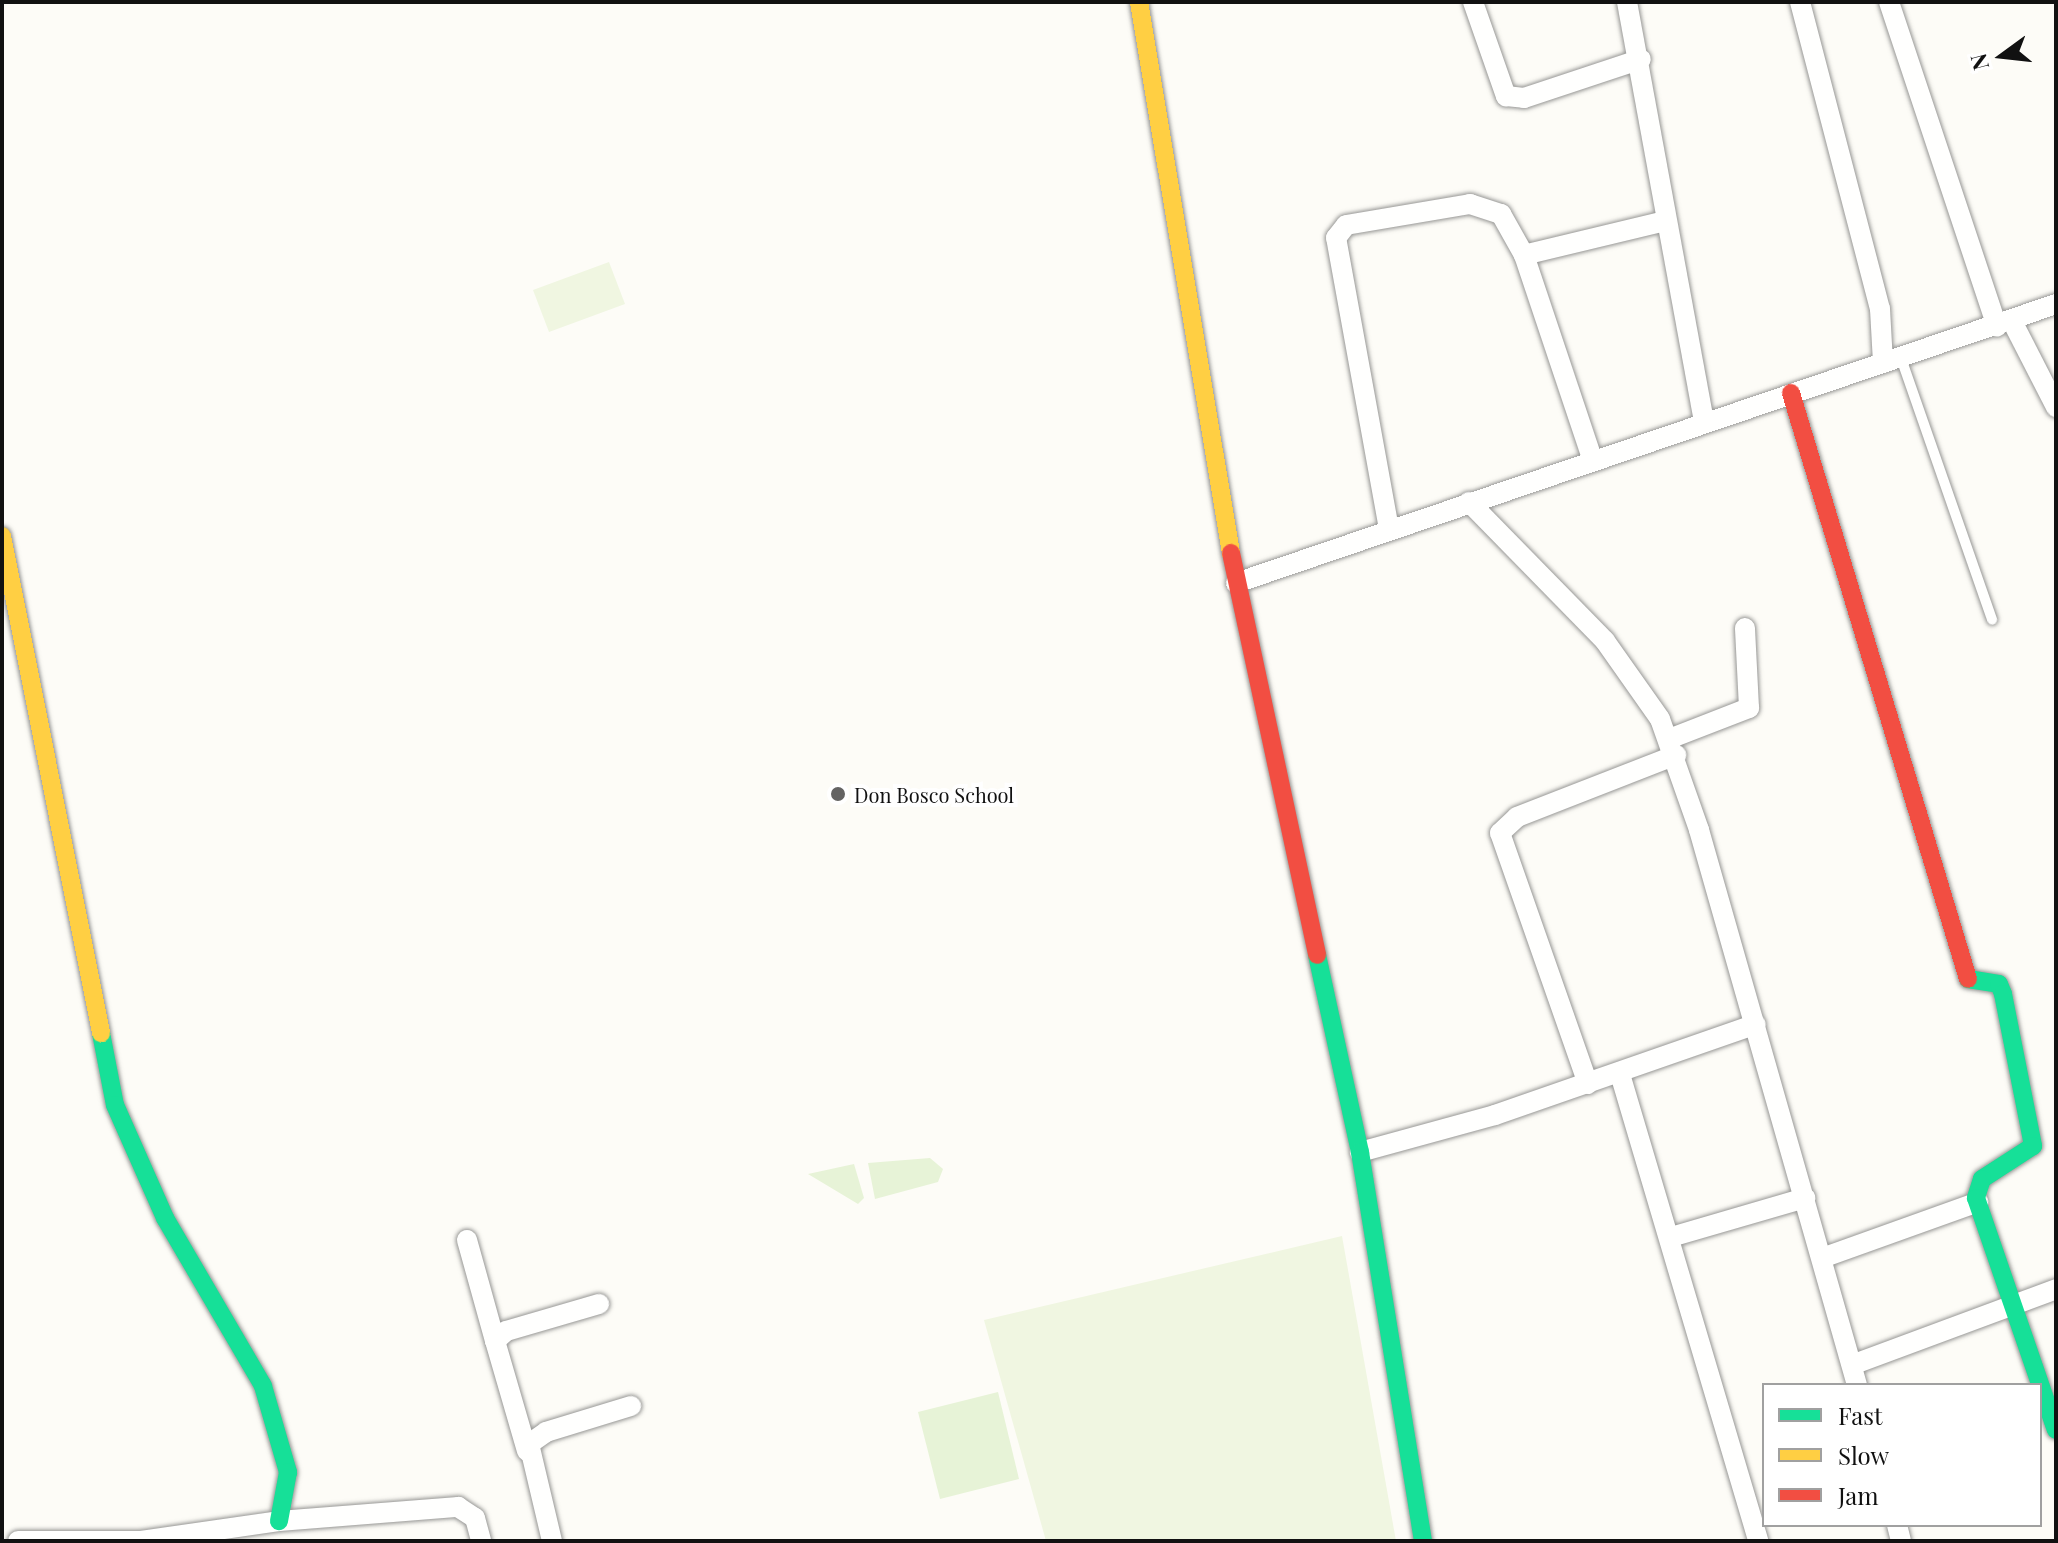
<!DOCTYPE html>
<html>
<head>
<meta charset="utf-8">
<style>
  body { margin:0 }
  #map { position:relative; width:2058px; height:1543px; overflow:hidden; background:#fdfcf7; font-family:"Playfair Display",serif }
  div>[style] { position:absolute }
  .green>* { inset:0; background:#e7f3d7 }
  .pitch>* { inset:0; background:#f0f6e1 }
  .roads { filter:drop-shadow(0 0 2px #979795) drop-shadow(0 0 2px #979795) }
  .lane>* { height:10px; margin:-5px; padding:0 5px; transform-origin:5px; border-radius:5px; background:#fffffe }
  .street>* { height:20px; margin:-10px; padding:0 10px; transform-origin:10px; border-radius:10px; background:#fffffe }
  .fast>* { height:18px; margin:-9px; padding:0 9px; transform-origin:9px; border-radius:9px; background:#16e098 }
  .slow>* { height:18px; margin:-9px; padding:0 9px; transform-origin:9px; border-radius:9px; background:#ffcf43 }
  .jam>* { height:18px; margin:-9px; padding:0 9px; transform-origin:9px; border-radius:9px; background:#f24e42 }
  .dots>* { width:22px; height:22px; translate:-50% -50%; box-sizing:border-box; border:4px solid #fff; border-radius:50% }
  span { translate:-50% -50%; white-space:nowrap; text-align:center; line-height:1.15; -webkit-text-stroke:8px #fff; paint-order:stroke }
  .poi-label { font-size:20px; color:#111 }
  .left { translate:0 -50%; text-align:left }
  .frame { position:absolute; inset:0; border:4px solid #111; pointer-events:none }
  .legend { position:absolute; left:1762px; top:1383px; width:280px; height:144px; box-sizing:border-box; background:#fff; border:2px solid #a0a0a0; margin:0; padding:10px 14px; list-style:none; font-size:24px; color:#111 }
  .legend li { display:flex; align-items:center; gap:16px; height:40px }
  .legend b { width:40px; border:2px solid #a0a0a0 }
  .north { position:absolute; left:1962px; top:16px; width:80px; height:80px; -webkit-text-stroke:6px #fff; paint-order:stroke; rotate:255deg; font-size:22px; font-weight:700; line-height:32px; text-align:center; color:#111 }
  .north::after { content:''; display:block; margin:auto; width:28px; height:36px; background:#111; clip-path:polygon(50% 0,100% 100%,50% 72%,0 100%) }
</style>
</head>
<body>
<div id="map">
  <div class="green">
    <div style="clip-path:polygon(930px 1158px,943px 1169px,938px 1182px,875px 1199px,868px 1163px)"></div>
    <div style="clip-path:polygon(854px 1164px,864px 1198px,858px 1204px,808px 1174px)"></div>
    <div style="clip-path:polygon(998px 1392px,1019px 1479px,940px 1499px,918px 1412px)"></div>
  </div>
  <div class="pitch">
    <div style="clip-path:polygon(609px 262px,625px 304px,549px 332px,533px 290px)"></div>
    <div style="clip-path:polygon(1342px 1236px,1396px 1541px,1046px 1541px,984px 1320px)"></div>
  </div>
  <div class="roads">
    <div class="lane">
      <div style="left:1901px;top:358px;width:277px;rotate:70.8deg"></div>
    </div>
    <div class="street">
      <div style="left:1473px;top:2px;width:100px;rotate:70.7deg"></div>
      <div style="left:1506px;top:96px;width:18px;rotate:6deg"></div>
      <div style="left:1524px;top:98px;width:123px;rotate:-18.4deg"></div>
      <div style="left:1627px;top:2px;width:425px;rotate:79.6deg"></div>
      <div style="left:1800px;top:2px;width:317px;rotate:75.4deg"></div>
      <div style="left:1880px;top:309px;width:54px;rotate:86.8deg"></div>
      <div style="left:1889px;top:2px;width:342px;rotate:71.6deg"></div>
      <div style="left:1524px;top:255px;width:146px;rotate:-13.5deg"></div>
      <div style="left:2012px;top:321px;width:97px;rotate:62.9deg"></div>
      <div style="left:1469px;top:502px;width:194px;rotate:45.6deg"></div>
      <div style="left:1605px;top:641px;width:95px;rotate:54.8deg"></div>
      <div style="left:1660px;top:719px;width:118px;rotate:70.6deg"></div>
      <div style="left:1699px;top:830px;width:577px;rotate:74.11deg"></div>
      <div style="left:1389px;top:529px;width:296px;rotate:-100.3deg"></div>
      <div style="left:1336px;top:238px;width:16px;rotate:-52deg"></div>
      <div style="left:1346px;top:225px;width:126px;rotate:-9.6deg"></div>
      <div style="left:1470px;top:204px;width:33px;rotate:18deg"></div>
      <div style="left:1501px;top:214px;width:47px;rotate:60.7deg"></div>
      <div style="left:1524px;top:255px;width:214px;rotate:71.5deg"></div>
      <div style="left:1236px;top:583px;width:866px;rotate:-18.79deg"></div>
      <div style="left:1669px;top:739px;width:86px;rotate:-21.2deg"></div>
      <div style="left:1749px;top:708px;width:80px;rotate:-92.9deg"></div>
      <div style="left:1620px;top:1074px;width:487px;rotate:73.5deg"></div>
      <div style="left:1588px;top:1084px;width:266px;rotate:-109.3deg"></div>
      <div style="left:1500px;top:833px;width:23px;rotate:-43deg"></div>
      <div style="left:1517px;top:817px;width:171px;rotate:-21.3deg"></div>
      <div style="left:1360px;top:1152px;width:140px;rotate:-15.3deg"></div>
      <div style="left:1495px;top:1115px;width:276px;rotate:-19.2deg"></div>
      <div style="left:1671px;top:1237px;width:140px;rotate:-16.2deg"></div>
      <div style="left:467px;top:1240px;width:105px;rotate:74.5deg"></div>
      <div style="left:1822px;top:1258px;width:166px;rotate:-19.7deg"></div>
      <div style="left:1852px;top:1365px;width:218px;rotate:-20.4deg"></div>
      <div style="left:527px;top:1451px;width:115px;rotate:-106.2deg"></div>
      <div style="left:495px;top:1341px;width:15px;rotate:-42deg"></div>
      <div style="left:506px;top:1331px;width:97px;rotate:-16.2deg"></div>
      <div style="left:1897px;top:1525px;width:16px;rotate:76deg"></div>
      <div style="left:18px;top:1541px;width:123px"></div>
      <div style="left:141px;top:1541px;width:139px;rotate:-8.2deg"></div>
      <div style="left:279px;top:1521px;width:180px;rotate:-4.5deg"></div>
      <div style="left:458px;top:1507px;width:20px;rotate:33deg"></div>
      <div style="left:475px;top:1518px;width:24px;rotate:75deg"></div>
      <div style="left:552px;top:1541px;width:100px;rotate:-103.3deg"></div>
      <div style="left:529px;top:1444px;width:21px;rotate:-35deg"></div>
      <div style="left:546px;top:1432px;width:89px;rotate:-17deg"></div>
    </div>
    <div class="fast">
      <div style="left:1317px;top:955px;width:202px;rotate:77.7deg"></div>
      <div style="left:1360px;top:1152px;width:394px;rotate:80.8deg"></div>
      <div style="left:1968px;top:979px;width:31px;rotate:9deg"></div>
      <div style="left:1999px;top:984px;width:11px;rotate:68deg"></div>
      <div style="left:2003px;top:994px;width:155px;rotate:78.8deg"></div>
      <div style="left:2033px;top:1146px;width:61px;rotate:147.1deg"></div>
      <div style="left:1982px;top:1179px;width:20px;rotate:108deg"></div>
      <div style="left:1976px;top:1198px;width:245px;rotate:71deg"></div>
      <div style="left:101px;top:1033px;width:73px;rotate:79deg"></div>
      <div style="left:115px;top:1105px;width:124px;rotate:66.1deg"></div>
      <div style="left:165px;top:1218px;width:194px;rotate:59.7deg"></div>
      <div style="left:263px;top:1386px;width:90px;rotate:73.8deg"></div>
      <div style="left:288px;top:1472px;width:50px;rotate:100.4deg"></div>
    </div>
    <div class="slow">
      <div style="left:1139px;top:2px;width:559px;rotate:80.52deg"></div>
      <div style="left:2px;top:536px;width:507px;rotate:78.73deg"></div>
    </div>
    <div class="jam">
      <div style="left:1791px;top:393px;width:612px;rotate:73.19deg"></div>
      <div style="left:1231px;top:553px;width:411px;rotate:77.9deg"></div>
    </div>
  </div>
  <div class="dots">
    <div style="left:838px;top:794px;background:#646362"></div>
  </div>
  <div class="poi-label">
    <span class="left" style="left:854px;top:794px">Don Bosco School</span>
  </div>
  <div class="frame"></div>
  <ul class="legend">
  <li><b style="height:10px;background:#16e098"></b>Fast</li>
  <li><b style="height:10px;background:#ffcf43"></b>Slow</li>
  <li><b style="height:10px;background:#f24e42"></b>Jam</li>
  </ul>
  <div class="north">N</div>
</div>
</body>
</html>
